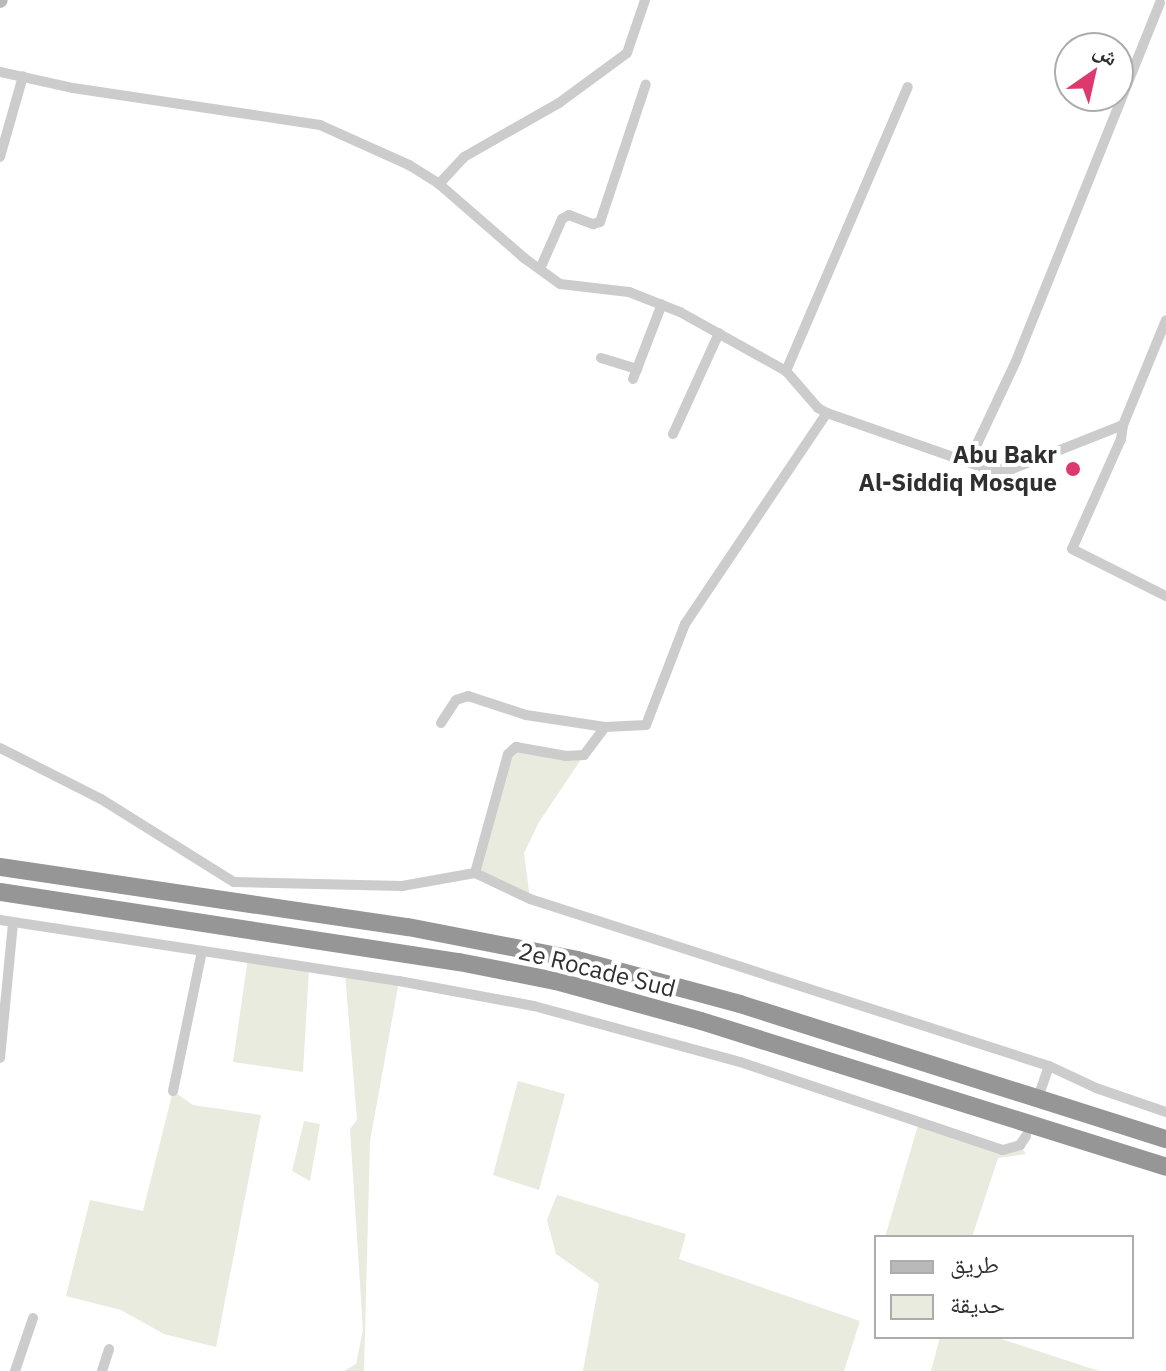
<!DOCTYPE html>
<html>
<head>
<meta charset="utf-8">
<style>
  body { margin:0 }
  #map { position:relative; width:1166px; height:1371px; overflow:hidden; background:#fff; font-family:"IBM Plex Sans","Noto Naskh Arabic",sans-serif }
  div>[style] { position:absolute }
  .green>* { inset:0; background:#e8ebdd }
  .street>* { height:10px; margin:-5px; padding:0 5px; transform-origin:5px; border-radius:5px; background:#ccc }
  .secondary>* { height:14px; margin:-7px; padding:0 7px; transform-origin:7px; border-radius:7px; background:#b9b9b9 }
  .highway>* { height:18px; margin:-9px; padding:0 9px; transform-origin:9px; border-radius:9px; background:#969696 }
  .dots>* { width:22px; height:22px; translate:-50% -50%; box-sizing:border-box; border:4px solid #fff; border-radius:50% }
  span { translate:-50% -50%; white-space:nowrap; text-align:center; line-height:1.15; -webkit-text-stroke:8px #fff; paint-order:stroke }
  .poi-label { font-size:24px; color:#2f2f2f; font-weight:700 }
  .right { translate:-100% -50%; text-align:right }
  .street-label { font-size:24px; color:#2f2f2f }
  .legend { position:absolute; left:874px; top:1235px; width:260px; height:104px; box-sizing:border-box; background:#fff; border:2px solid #acacac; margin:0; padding:10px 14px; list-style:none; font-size:24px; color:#2f2f2f }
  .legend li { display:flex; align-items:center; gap:16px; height:40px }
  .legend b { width:40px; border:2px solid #acacac }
  .north { position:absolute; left:1054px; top:32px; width:80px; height:80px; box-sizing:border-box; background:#fff; border:2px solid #acacac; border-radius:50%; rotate:34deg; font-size:22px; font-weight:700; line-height:32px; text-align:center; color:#2f2f2f }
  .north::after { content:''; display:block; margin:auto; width:28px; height:36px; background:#dd396d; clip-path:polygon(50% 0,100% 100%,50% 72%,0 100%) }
</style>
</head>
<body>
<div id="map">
  <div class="green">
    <div style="clip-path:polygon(516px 747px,584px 755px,539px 822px,524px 853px,530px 899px,475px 873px,508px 754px)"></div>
    <div style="clip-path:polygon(248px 958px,309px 968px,303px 1072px,233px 1062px)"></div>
    <div style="clip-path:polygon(345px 973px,399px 981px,370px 1141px,364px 1371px,344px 1371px,356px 1364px,363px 1330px,350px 1129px,357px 1120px)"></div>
    <div style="clip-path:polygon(518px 1081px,565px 1094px,539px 1190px,493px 1175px)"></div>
    <div style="clip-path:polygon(173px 1091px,193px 1105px,261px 1115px,216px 1347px,164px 1334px,121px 1310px,66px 1296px,90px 1200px,143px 1211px)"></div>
    <div style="clip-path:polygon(304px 1121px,320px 1124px,310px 1181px,292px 1171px)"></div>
    <div style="clip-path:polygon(919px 1122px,1003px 1150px,1020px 1145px,1026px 1154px,998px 1158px,972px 1237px,885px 1237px)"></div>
    <div style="clip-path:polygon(557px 1195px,686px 1234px,679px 1259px,860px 1321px,844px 1371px,583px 1371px,599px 1284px,556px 1254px,547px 1220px)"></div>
    <div style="clip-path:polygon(940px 1337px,995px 1337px,1099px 1371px,931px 1371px)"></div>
  </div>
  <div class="street">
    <div style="left:0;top:72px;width:75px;rotate:12.4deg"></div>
    <div style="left:73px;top:88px;width:250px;rotate:8.5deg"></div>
    <div style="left:320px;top:125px;width:98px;rotate:24.2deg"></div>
    <div style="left:409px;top:165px;width:36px;rotate:32deg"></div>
    <div style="left:439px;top:184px;width:113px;rotate:41deg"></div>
    <div style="left:524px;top:258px;width:44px;rotate:35.8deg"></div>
    <div style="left:560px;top:284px;width:69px;rotate:6.6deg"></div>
    <div style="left:629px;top:292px;width:55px;rotate:21.4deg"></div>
    <div style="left:680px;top:312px;width:121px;rotate:29.1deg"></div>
    <div style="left:786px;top:371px;width:49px;rotate:49.1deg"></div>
    <div style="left:818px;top:408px;width:10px;rotate:29deg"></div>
    <div style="left:827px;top:413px;width:170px;rotate:19.2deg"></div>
    <div style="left:988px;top:469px;width:24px"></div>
    <div style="left:1012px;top:469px;width:119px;rotate:-21.6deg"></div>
    <div style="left:1123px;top:425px;width:113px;rotate:-67.7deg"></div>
    <div style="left:0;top:157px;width:84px;rotate:-74.1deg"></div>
    <div style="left:439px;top:184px;width:37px;rotate:-47deg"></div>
    <div style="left:464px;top:157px;width:109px;rotate:-29.6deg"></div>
    <div style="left:559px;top:103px;width:84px;rotate:-36.3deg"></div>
    <div style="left:627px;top:53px;width:56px;rotate:-71.2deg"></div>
    <div style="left:540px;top:269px;width:55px;rotate:-66.3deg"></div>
    <div style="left:562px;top:219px;width:8px;rotate:-30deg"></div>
    <div style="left:569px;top:215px;width:26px;rotate:21deg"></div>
    <div style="left:593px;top:224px;width:7px;rotate:-16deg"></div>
    <div style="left:600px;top:222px;width:145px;rotate:-71.6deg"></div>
    <div style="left:601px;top:358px;width:38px;rotate:17deg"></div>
    <div style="left:786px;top:371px;width:309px;rotate:-66.8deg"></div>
    <div style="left:633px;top:379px;width:80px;rotate:-68.9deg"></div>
    <div style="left:1123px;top:425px;width:14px;rotate:98deg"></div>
    <div style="left:1121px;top:439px;width:120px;rotate:114deg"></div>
    <div style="left:1072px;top:549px;width:105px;rotate:26.6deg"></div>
    <div style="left:673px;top:434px;width:111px;rotate:-65.5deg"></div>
    <div style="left:969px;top:461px;width:110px;rotate:-64.8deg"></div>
    <div style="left:1016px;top:361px;width:386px;rotate:-68.1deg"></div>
    <div style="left:441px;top:723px;width:27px;rotate:-57deg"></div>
    <div style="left:456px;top:700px;width:13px;rotate:-18deg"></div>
    <div style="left:468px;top:696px;width:61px;rotate:18.1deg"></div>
    <div style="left:526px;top:715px;width:80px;rotate:8.6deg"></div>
    <div style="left:0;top:748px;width:113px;rotate:26.8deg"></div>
    <div style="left:101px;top:799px;width:157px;rotate:32deg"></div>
    <div style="left:234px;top:882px;width:168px;rotate:1.4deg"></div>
    <div style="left:402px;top:886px;width:74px;rotate:-10.1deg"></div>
    <div style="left:475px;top:873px;width:123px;rotate:-74.5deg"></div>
    <div style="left:508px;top:754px;width:11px;rotate:-41deg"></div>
    <div style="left:516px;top:747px;width:51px;rotate:10.2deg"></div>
    <div style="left:566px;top:756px;width:18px;rotate:-3deg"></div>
    <div style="left:584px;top:755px;width:35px;rotate:-53deg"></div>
    <div style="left:605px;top:727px;width:41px;rotate:-2.8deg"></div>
    <div style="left:646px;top:725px;width:108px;rotate:-68.9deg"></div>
    <div style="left:685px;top:624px;width:254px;rotate:-56.1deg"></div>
    <div style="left:475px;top:873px;width:61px;rotate:25.3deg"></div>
    <div style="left:530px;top:899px;width:545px;rotate:17.84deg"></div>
    <div style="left:1049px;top:1066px;width:52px;rotate:25.1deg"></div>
    <div style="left:1096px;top:1088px;width:74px;rotate:18.9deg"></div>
    <div style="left:0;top:920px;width:404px;rotate:8.7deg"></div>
    <div style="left:399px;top:981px;width:137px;rotate:10.5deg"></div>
    <div style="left:534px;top:1006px;width:213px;rotate:15.2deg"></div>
    <div style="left:740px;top:1062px;width:277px;rotate:18.5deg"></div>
    <div style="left:1003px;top:1150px;width:18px;rotate:-16deg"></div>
    <div style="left:1020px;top:1145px;width:11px;rotate:-56deg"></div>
    <div style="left:0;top:1058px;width:136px;rotate:-84.5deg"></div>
    <div style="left:1041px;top:1089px;width:24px;rotate:-71deg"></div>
    <div style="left:173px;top:1091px;width:143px;rotate:-78.3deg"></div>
    <div style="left:15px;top:1371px;width:56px;rotate:-71.2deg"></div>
    <div style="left:102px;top:1371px;width:23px;rotate:-72deg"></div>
  </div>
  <div class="secondary">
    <div style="left:0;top:1px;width:1px;rotate:-45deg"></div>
  </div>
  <div class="highway">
    <div style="left:0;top:867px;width:412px;rotate:8.4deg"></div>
    <div style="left:408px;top:927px;width:172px;rotate:11deg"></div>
    <div style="left:577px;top:960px;width:169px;rotate:15.1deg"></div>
    <div style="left:740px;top:1004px;width:447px;rotate:17.6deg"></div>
    <div style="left:0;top:892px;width:464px;rotate:8.7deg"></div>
    <div style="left:459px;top:962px;width:99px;rotate:11.1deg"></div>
    <div style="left:556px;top:981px;width:150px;rotate:15.4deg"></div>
    <div style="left:701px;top:1021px;width:487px;rotate:17.4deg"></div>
  </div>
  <div class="dots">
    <div style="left:1073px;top:469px;background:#dd396d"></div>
  </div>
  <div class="poi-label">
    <span class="right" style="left:1057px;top:469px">Abu Bakr<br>Al-Siddiq Mosque</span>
  </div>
  <div class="street-label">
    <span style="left:597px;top:970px;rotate:14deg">2e Rocade Sud</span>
  </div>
  <ul class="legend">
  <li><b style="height:10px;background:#b9b9b9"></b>طريق</li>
  <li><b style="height:22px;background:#e8ebdd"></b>حديقة</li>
  </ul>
  <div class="north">ش</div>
</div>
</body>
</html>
